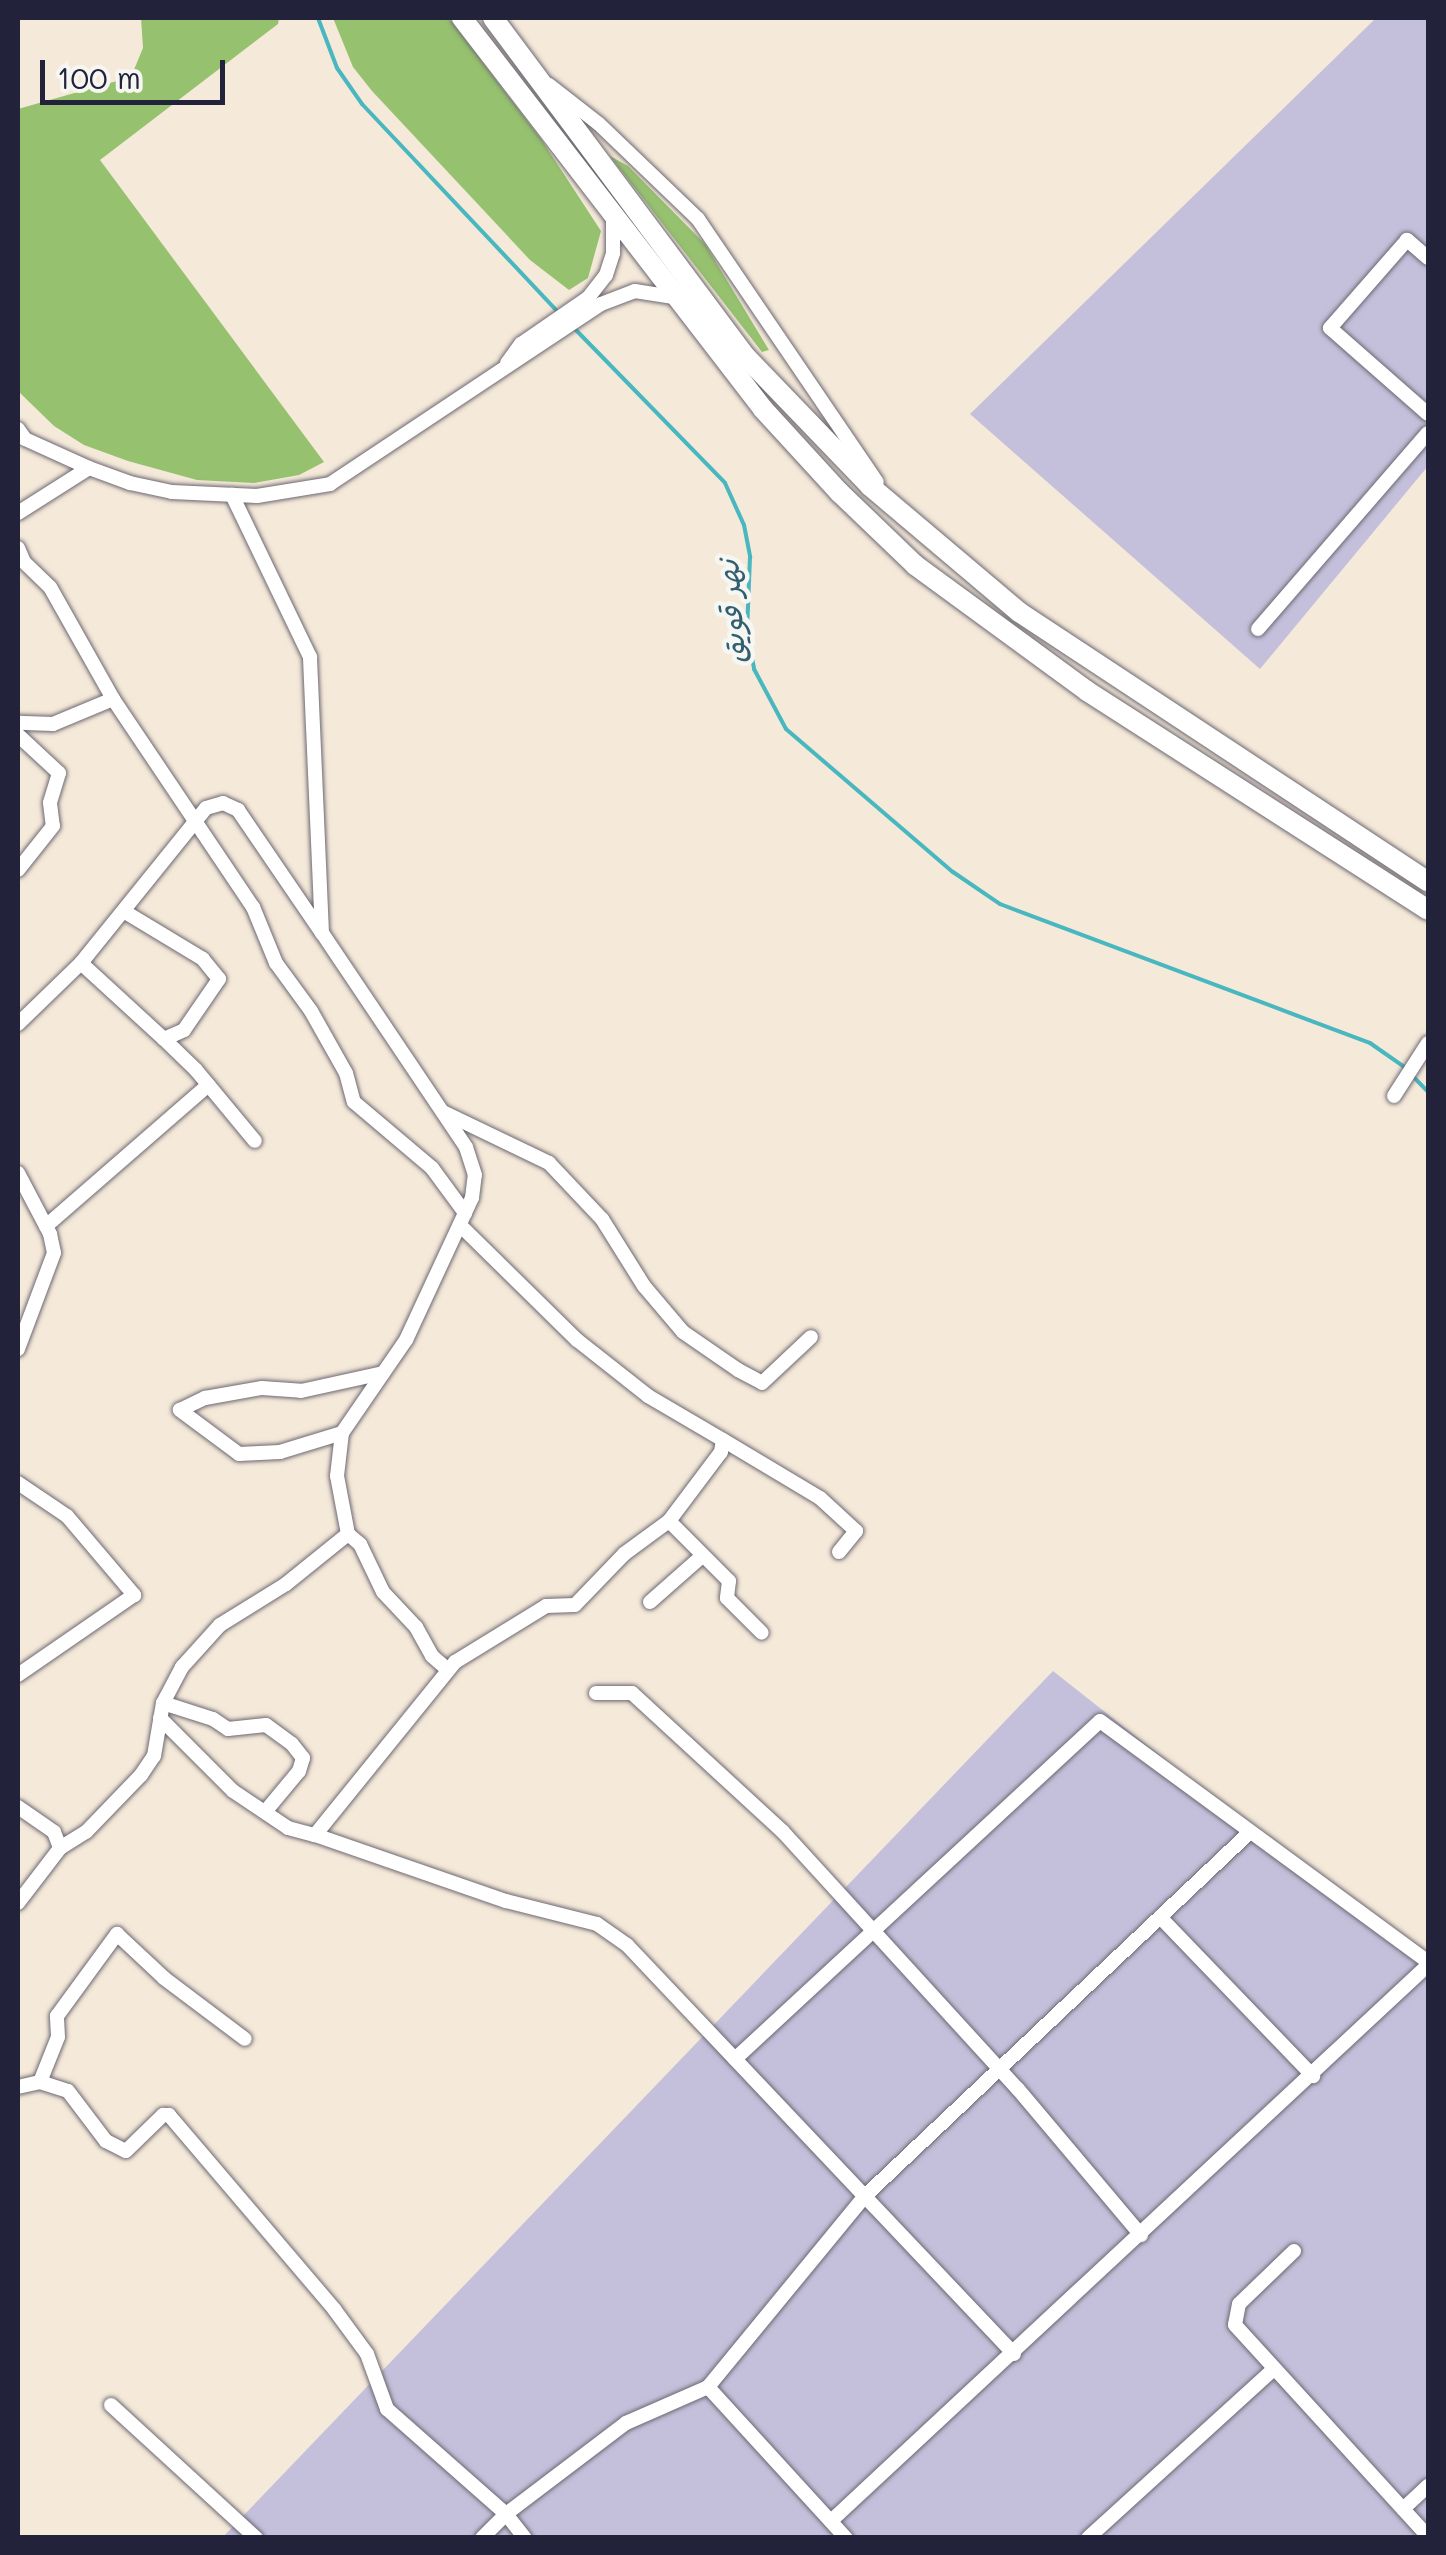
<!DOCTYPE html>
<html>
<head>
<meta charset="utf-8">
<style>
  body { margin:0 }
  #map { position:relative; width:1446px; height:2555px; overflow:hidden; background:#f5e9d9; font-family:Mali,"Playpen Sans Arabic",sans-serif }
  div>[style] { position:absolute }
  .industrial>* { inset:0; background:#c4c0db }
  .green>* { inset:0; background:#96c16f }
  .stream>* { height:4px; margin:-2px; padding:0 2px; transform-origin:2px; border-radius:2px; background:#48b7bf }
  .roads { filter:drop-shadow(0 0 2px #6c6872) drop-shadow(0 0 2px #6c6872) }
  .street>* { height:14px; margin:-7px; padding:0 7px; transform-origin:7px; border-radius:7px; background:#fff }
  .secondary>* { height:20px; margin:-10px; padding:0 10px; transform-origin:10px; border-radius:10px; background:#fff }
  span { translate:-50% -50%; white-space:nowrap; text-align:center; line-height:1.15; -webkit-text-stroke:9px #f6f6f2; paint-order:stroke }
  .water-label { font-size:30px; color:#315e70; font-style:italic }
  .frame { position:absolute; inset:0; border:20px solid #22223b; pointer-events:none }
  .scale { position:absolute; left:40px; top:60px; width:185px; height:45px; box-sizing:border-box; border:5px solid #22223b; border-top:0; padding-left:12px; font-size:30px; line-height:35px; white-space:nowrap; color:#22223b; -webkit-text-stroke:8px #f6f6f2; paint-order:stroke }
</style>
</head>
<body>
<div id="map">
  <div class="industrial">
    <div style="clip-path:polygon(1376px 18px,1428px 18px,1428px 466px,1260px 669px,970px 414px)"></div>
    <div style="clip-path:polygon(1053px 1671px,1428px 1967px,1428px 2537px,222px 2538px)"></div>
  </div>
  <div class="green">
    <div style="clip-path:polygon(141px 18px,279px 18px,278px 24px,100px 160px,324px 462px,299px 475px,254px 483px,197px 480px,128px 461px,84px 445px,54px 426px,18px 391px,18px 109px,131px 77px,143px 48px)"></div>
    <div style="clip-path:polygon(333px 18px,449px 18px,541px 139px,601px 231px,588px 278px,569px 290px,530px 260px,372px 91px,353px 67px)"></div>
    <div style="clip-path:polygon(610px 156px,628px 166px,705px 244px,769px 350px,762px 352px)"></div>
  </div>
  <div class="stream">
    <div style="left:318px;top:18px;width:53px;rotate:69.2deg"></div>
    <div style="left:337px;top:68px;width:44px;rotate:55.2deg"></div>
    <div style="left:362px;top:104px;width:289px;rotate:46.7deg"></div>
    <div style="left:574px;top:328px;width:216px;rotate:45.7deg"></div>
    <div style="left:725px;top:483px;width:46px;rotate:65.7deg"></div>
    <div style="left:744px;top:525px;width:33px;rotate:79deg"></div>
    <div style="left:750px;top:557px;width:75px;rotate:92.3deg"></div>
    <div style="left:747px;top:632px;width:38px;rotate:79deg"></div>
    <div style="left:754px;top:669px;width:68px;rotate:61.9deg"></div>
    <div style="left:786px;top:729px;width:220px;rotate:40.6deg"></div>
    <div style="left:953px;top:872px;width:57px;rotate:34.2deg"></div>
    <div style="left:1000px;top:904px;width:395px;rotate:20.6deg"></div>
    <div style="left:1370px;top:1043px;width:40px;rotate:34.9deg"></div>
    <div style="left:1403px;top:1066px;width:36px;rotate:46deg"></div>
  </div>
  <div class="roads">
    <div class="street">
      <div style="left:549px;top:85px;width:63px;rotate:38deg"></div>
      <div style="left:599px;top:124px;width:137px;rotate:43.8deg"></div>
      <div style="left:698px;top:219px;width:318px;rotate:55.8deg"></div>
      <div style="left:1428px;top:258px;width:28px;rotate:-139deg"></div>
      <div style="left:1407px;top:240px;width:117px;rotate:131.2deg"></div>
      <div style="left:1330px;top:328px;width:130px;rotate:41.3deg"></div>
      <div style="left:507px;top:363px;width:24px;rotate:-54deg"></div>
      <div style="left:521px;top:344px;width:81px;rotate:-34.5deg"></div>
      <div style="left:588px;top:298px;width:29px;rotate:-52deg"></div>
      <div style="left:606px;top:275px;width:23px;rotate:-72deg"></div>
      <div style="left:613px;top:253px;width:38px;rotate:-90deg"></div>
      <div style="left:18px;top:429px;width:12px;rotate:55deg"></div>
      <div style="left:25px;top:439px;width:70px;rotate:24.4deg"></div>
      <div style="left:89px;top:468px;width:44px;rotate:20.1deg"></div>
      <div style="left:130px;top:483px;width:43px;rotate:12.1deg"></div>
      <div style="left:172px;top:492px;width:85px;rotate:2.7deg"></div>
      <div style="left:257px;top:496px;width:74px;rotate:-9.3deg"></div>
      <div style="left:330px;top:484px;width:325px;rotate:-33.6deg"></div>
      <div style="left:601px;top:304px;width:36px;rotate:-21deg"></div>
      <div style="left:635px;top:291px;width:39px;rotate:9deg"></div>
      <div style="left:18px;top:513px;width:84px;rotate:-32.4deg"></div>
      <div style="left:18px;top:548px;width:15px;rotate:67deg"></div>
      <div style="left:24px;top:562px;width:36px;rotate:44deg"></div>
      <div style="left:50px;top:587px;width:129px;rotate:60.6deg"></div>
      <div style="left:113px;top:699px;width:65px;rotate:157.4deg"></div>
      <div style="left:53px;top:724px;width:35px;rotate:-178deg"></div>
      <div style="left:1258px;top:629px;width:259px;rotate:-49.1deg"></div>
      <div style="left:113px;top:699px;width:251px;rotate:56.1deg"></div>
      <div style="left:253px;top:907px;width:61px;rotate:67.7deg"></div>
      <div style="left:276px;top:963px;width:59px;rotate:53.9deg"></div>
      <div style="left:311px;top:1011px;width:71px;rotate:60.6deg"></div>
      <div style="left:346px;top:1073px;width:30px;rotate:75deg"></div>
      <div style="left:354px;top:1102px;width:102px;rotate:40.2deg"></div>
      <div style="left:432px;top:1168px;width:56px;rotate:53.7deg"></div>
      <div style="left:18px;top:735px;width:56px;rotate:42.8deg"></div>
      <div style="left:59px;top:773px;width:31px;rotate:107deg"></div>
      <div style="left:50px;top:803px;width:23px;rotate:83deg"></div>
      <div style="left:53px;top:826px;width:56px;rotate:128.5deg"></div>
      <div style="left:81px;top:963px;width:113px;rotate:42.5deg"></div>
      <div style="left:164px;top:1039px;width:22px;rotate:-24deg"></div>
      <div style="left:184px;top:1030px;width:62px;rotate:-55.5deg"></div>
      <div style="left:219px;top:979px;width:26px;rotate:-129deg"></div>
      <div style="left:203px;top:959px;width:91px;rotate:-148.9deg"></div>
      <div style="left:18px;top:1024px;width:88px;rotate:-44.1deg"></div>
      <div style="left:81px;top:963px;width:199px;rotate:-51.1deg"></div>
      <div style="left:206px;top:808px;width:18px;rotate:-16deg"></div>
      <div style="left:223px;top:803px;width:17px;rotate:25deg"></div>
      <div style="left:238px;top:810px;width:149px;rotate:55.7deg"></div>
      <div style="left:164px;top:1039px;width:45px;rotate:44.1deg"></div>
      <div style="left:196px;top:1070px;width:92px;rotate:50.3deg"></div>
      <div style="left:1394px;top:1096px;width:63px;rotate:-57.3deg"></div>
      <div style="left:443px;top:1112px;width:118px;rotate:25.7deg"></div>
      <div style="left:549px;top:1163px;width:77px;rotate:46.6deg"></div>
      <div style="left:602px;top:1219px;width:79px;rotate:57.9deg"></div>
      <div style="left:644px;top:1286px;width:60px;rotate:49.7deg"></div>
      <div style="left:683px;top:1332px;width:67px;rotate:34.6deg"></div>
      <div style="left:738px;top:1370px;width:27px;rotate:28deg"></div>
      <div style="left:762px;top:1383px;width:67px;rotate:-43.2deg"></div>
      <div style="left:18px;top:1173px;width:69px;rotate:62.3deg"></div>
      <div style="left:50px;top:1234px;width:19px;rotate:78deg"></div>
      <div style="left:54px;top:1253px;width:103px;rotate:110.6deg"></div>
      <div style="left:46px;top:1226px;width:215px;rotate:-41deg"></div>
      <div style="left:342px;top:1433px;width:65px;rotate:163deg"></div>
      <div style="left:280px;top:1452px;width:41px;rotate:177.2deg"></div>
      <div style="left:239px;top:1454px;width:74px;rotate:-143.3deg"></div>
      <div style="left:180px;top:1410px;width:28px;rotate:-26deg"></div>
      <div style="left:205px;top:1398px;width:58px;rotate:-10deg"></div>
      <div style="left:262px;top:1388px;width:39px;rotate:4deg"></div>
      <div style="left:301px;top:1391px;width:84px;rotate:-12.4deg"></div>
      <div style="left:723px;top:1440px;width:113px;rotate:30.9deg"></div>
      <div style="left:820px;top:1498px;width:49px;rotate:42.5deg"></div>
      <div style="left:856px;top:1531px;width:27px;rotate:129deg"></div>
      <div style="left:18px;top:1483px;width:59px;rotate:34deg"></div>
      <div style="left:67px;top:1516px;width:104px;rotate:49.7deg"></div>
      <div style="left:134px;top:1595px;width:141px;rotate:145.4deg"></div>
      <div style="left:669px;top:1521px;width:85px;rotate:45deg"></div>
      <div style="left:729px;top:1581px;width:17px;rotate:97deg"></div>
      <div style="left:727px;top:1598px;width:49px;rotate:45deg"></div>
      <div style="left:348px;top:1534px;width:16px;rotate:40deg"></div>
      <div style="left:360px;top:1544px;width:53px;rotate:64.4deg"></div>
      <div style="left:383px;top:1592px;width:48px;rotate:46.7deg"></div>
      <div style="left:416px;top:1627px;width:33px;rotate:61deg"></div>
      <div style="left:432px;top:1656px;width:21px;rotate:41deg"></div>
      <div style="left:650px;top:1602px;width:68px;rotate:-41.4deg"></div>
      <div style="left:596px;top:1693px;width:36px"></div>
      <div style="left:632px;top:1693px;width:205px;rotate:42.6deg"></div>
      <div style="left:783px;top:1832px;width:348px;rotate:47.6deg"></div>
      <div style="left:1018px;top:2089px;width:191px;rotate:49.9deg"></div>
      <div style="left:163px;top:1703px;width:52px;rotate:17.7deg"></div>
      <div style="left:213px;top:1719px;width:18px;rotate:34deg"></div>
      <div style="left:228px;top:1729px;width:38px;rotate:-6deg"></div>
      <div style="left:266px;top:1725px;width:32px;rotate:36deg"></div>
      <div style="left:292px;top:1744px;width:18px;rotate:52deg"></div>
      <div style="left:303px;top:1758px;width:14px;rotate:107deg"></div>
      <div style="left:299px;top:1771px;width:53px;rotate:129.7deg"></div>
      <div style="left:160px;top:1718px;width:103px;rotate:45deg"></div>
      <div style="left:233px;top:1791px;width:66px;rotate:33.9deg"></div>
      <div style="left:288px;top:1828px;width:28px;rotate:15deg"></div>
      <div style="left:315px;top:1835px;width:223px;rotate:-51deg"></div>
      <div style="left:455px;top:1662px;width:107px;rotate:-31.6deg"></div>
      <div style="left:546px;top:1606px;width:29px;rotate:-2deg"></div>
      <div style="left:575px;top:1605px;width:71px;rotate:-46.1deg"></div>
      <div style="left:624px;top:1554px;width:56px;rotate:-36.3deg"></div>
      <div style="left:669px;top:1521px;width:86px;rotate:-53deg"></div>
      <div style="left:721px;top:1452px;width:12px;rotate:-81deg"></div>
      <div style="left:723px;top:1440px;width:87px;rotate:-149.6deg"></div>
      <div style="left:648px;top:1396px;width:90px;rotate:-141.7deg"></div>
      <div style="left:577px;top:1340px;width:164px;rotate:-135.5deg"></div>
      <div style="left:18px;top:1807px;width:44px;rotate:34.8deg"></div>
      <div style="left:54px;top:1832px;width:17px;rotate:69deg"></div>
      <div style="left:315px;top:1835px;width:202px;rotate:19.1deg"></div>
      <div style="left:506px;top:1901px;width:94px;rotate:14.2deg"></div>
      <div style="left:597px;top:1924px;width:37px;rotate:35deg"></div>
      <div style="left:627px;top:1945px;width:563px;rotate:46.58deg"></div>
      <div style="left:18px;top:1903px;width:69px;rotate:-52.6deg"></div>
      <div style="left:60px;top:1848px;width:31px;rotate:-32deg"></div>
      <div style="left:86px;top:1832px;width:79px;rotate:-46deg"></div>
      <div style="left:141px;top:1775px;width:23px;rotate:-56deg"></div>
      <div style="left:154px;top:1756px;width:54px;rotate:-80.4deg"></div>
      <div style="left:163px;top:1703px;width:41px;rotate:-62.2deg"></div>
      <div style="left:182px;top:1667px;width:57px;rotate:-47.9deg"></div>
      <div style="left:220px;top:1625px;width:78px;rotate:-31.8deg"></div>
      <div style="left:286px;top:1584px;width:80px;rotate:-38.9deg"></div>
      <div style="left:348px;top:1534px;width:59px;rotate:-100.7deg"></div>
      <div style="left:337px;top:1476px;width:43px;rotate:-83.4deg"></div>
      <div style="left:342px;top:1433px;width:113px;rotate:-55.5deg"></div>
      <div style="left:406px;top:1340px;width:157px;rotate:-65.1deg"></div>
      <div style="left:472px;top:1198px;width:23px;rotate:-83deg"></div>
      <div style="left:475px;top:1175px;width:29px;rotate:-108deg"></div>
      <div style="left:466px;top:1147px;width:258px;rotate:-123.9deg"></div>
      <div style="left:322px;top:933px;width:276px;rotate:-92.5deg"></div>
      <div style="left:310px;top:657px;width:180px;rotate:-115.7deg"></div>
      <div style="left:1160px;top:1917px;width:221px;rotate:46.1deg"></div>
      <div style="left:735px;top:2059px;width:497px;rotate:-42.8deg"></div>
      <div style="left:1100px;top:1721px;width:407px;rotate:36.3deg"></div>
      <div style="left:40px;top:2082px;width:29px;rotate:18deg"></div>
      <div style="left:68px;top:2091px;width:63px;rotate:52.8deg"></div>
      <div style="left:106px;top:2141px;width:22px;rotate:27deg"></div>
      <div style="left:126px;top:2151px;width:52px;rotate:-44.2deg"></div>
      <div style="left:163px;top:2115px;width:6px"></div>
      <div style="left:169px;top:2115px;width:255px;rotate:49.6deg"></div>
      <div style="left:334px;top:2309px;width:56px;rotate:53.7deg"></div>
      <div style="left:367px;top:2354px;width:59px;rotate:70deg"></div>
      <div style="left:387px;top:2409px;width:159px;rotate:41.4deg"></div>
      <div style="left:506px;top:2514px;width:31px;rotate:52deg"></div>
      <div style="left:18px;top:2087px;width:23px;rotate:-13deg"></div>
      <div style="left:40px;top:2082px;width:48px;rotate:-68.2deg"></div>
      <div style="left:58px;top:2037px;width:21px;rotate:-93deg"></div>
      <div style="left:57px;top:2016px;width:102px;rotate:-53.8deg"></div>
      <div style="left:117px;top:1934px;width:64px;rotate:43.1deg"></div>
      <div style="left:164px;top:1978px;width:101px;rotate:37deg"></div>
      <div style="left:1294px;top:2251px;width:76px;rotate:136.1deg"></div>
      <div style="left:1239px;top:2304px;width:21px;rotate:101deg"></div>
      <div style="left:1235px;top:2325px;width:286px;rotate:47.6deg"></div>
      <div style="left:708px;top:2387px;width:205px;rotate:47.6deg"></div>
      <div style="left:111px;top:2405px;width:197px;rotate:42.5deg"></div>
      <div style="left:1403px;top:2509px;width:34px;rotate:-43deg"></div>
      <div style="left:831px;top:2521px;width:816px;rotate:-42.96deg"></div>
      <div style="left:482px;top:2538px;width:34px;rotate:-45deg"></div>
      <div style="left:506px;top:2514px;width:151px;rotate:-37.2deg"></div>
      <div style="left:626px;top:2423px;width:90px;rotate:-23.7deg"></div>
      <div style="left:708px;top:2387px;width:247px;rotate:-50.6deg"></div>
      <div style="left:865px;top:2196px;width:528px;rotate:-43.39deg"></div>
      <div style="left:1088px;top:2538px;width:251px;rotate:-42.3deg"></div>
    </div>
    <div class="secondary">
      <div style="left:462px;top:18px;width:493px;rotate:52.4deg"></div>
      <div style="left:763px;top:409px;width:114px;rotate:47.5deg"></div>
      <div style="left:840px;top:493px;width:104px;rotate:43.8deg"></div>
      <div style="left:915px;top:565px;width:213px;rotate:36.2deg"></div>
      <div style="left:1087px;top:691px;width:405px;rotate:32.7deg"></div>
      <div style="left:493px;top:18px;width:422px;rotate:53.3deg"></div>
      <div style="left:745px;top:356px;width:180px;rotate:46.1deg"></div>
      <div style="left:870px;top:486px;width:195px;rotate:40.2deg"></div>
      <div style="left:1019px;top:612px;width:490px;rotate:33.4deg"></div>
    </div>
  </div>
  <div class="water-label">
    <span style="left:730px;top:612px;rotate:-94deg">نهر قويق</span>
  </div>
  <div class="frame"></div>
  <div class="scale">100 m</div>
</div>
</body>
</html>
